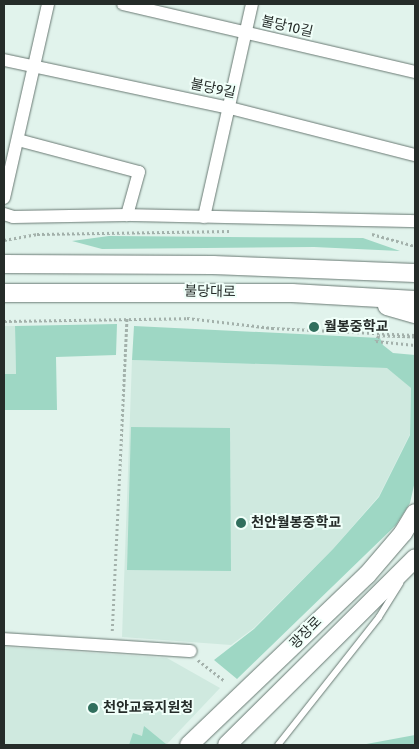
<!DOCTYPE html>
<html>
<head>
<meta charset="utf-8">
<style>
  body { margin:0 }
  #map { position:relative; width:419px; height:749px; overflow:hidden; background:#e1f3ec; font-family:"Fira Sans","Noto Sans KR",sans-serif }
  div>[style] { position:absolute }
  .built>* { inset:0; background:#cfe9df }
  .green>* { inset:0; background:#9ed7c4 }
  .path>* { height:2.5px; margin-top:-1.25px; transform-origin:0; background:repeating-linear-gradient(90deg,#a3b1ab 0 2.5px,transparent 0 5px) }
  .roads { filter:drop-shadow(0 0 1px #697973) drop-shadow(0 0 1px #697973) }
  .lane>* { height:6px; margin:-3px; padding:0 3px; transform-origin:3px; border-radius:3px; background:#fff }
  .street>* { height:12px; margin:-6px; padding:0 6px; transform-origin:6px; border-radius:6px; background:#fff }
  .secondary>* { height:18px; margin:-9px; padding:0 9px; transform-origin:9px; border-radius:9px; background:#fff }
  .dots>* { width:14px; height:14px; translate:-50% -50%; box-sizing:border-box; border:2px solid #f0fff9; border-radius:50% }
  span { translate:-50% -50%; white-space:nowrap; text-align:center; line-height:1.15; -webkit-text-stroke:4px #f0fff9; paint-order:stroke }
  .street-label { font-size:14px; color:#252c29 }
  .poi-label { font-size:14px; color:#252c29; font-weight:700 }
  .left { translate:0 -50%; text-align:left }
  .frame { position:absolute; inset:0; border:5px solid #252c29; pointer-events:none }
</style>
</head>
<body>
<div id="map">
  <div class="built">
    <div style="clip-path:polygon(4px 326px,15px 326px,16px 374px,4px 374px)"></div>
    <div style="clip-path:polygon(132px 360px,388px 368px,411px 388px,410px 434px,379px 496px,333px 549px,254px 628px,231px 645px,122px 637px)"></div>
    <div style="clip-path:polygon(4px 647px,167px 658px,220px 688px,166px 745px,4px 745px)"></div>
  </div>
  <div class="green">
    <div style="clip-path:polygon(109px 236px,363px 238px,400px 251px,314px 247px,102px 249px,72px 241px)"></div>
    <div style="clip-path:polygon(117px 324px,116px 355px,56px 357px,57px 410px,4px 410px,4px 374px,16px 374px,15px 326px)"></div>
    <div style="clip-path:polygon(134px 326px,380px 338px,383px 345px,393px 353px,415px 355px,415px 481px,410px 503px,396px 525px,237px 679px,214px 660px,254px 629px,333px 549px,379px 497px,410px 435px,411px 388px,387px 368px,132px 360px)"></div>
    <div style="clip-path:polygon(131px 427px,230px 428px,231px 571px,127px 570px)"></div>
    <div style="clip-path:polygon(144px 726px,166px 744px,165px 745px,129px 745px,133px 733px,142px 736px)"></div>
    <div style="clip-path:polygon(415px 735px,415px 745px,361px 745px)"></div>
  </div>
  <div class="path">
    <div style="left:372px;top:234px;width:45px;rotate:15.6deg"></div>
    <div style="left:4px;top:240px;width:34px;rotate:-10deg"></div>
    <div style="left:37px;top:234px;width:194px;rotate:-0.9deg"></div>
    <div style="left:4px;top:321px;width:183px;rotate:-0.9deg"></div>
    <div style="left:187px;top:318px;width:86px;rotate:6.7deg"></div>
    <div style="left:272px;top:328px;width:143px;rotate:2.8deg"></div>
    <div style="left:415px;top:337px;width:36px;rotate:-178deg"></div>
    <div style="left:379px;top:336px;width:6px;rotate:121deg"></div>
    <div style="left:376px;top:341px;width:39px;rotate:6deg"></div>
    <div style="left:112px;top:631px;width:314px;rotate:-87.3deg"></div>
    <div style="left:198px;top:660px;width:34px;rotate:38deg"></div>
  </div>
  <div class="roads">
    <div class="lane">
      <div style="left:278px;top:745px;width:163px;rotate:-51.7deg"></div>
      <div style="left:379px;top:617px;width:40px;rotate:-58deg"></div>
    </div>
    <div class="street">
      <div style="left:123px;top:4px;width:300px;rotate:13.1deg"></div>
      <div style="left:4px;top:60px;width:231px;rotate:12deg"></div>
      <div style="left:230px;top:108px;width:191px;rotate:14.3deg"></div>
      <div style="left:18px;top:140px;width:125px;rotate:14.8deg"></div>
      <div style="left:139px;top:172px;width:45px;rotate:105.6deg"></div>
      <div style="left:4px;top:198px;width:199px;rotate:-77.2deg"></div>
      <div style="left:4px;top:214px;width:9px;rotate:18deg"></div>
      <div style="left:13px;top:217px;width:114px;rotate:-1deg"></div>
      <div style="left:127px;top:215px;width:288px;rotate:1.2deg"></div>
      <div style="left:204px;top:217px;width:218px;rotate:-77.3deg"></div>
      <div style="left:4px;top:639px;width:187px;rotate:3.7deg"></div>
    </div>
    <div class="secondary">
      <div style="left:4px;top:264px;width:209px;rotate:0.3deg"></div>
      <div style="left:213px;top:265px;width:202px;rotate:2.3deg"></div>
      <div style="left:4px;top:293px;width:288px"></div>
      <div style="left:292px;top:293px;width:123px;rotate:3.3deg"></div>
      <div style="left:387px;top:306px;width:29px;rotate:16deg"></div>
      <div style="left:189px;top:745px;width:246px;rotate:-43.7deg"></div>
      <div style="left:367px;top:575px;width:55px;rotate:-49.4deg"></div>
      <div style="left:403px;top:533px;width:23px;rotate:-59deg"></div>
      <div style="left:227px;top:745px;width:265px;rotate:-44.8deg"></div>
    </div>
  </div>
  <div class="dots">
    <div style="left:314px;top:327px;background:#306f5d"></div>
    <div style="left:241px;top:523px;background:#306f5d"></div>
    <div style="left:93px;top:708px;background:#306f5d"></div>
  </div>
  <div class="street-label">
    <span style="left:287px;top:27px;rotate:13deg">불당10길</span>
    <span style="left:213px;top:89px;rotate:12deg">불당9길</span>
    <span style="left:210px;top:292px;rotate:1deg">불당대로</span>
    <span style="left:306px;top:633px;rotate:-45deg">광장로</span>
  </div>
  <div class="poi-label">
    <span class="left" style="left:324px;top:327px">월봉중학교</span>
    <span class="left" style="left:251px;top:523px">천안월봉중학교</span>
    <span class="left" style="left:103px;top:708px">천안교육지원청</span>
  </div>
  <div class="frame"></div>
</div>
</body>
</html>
